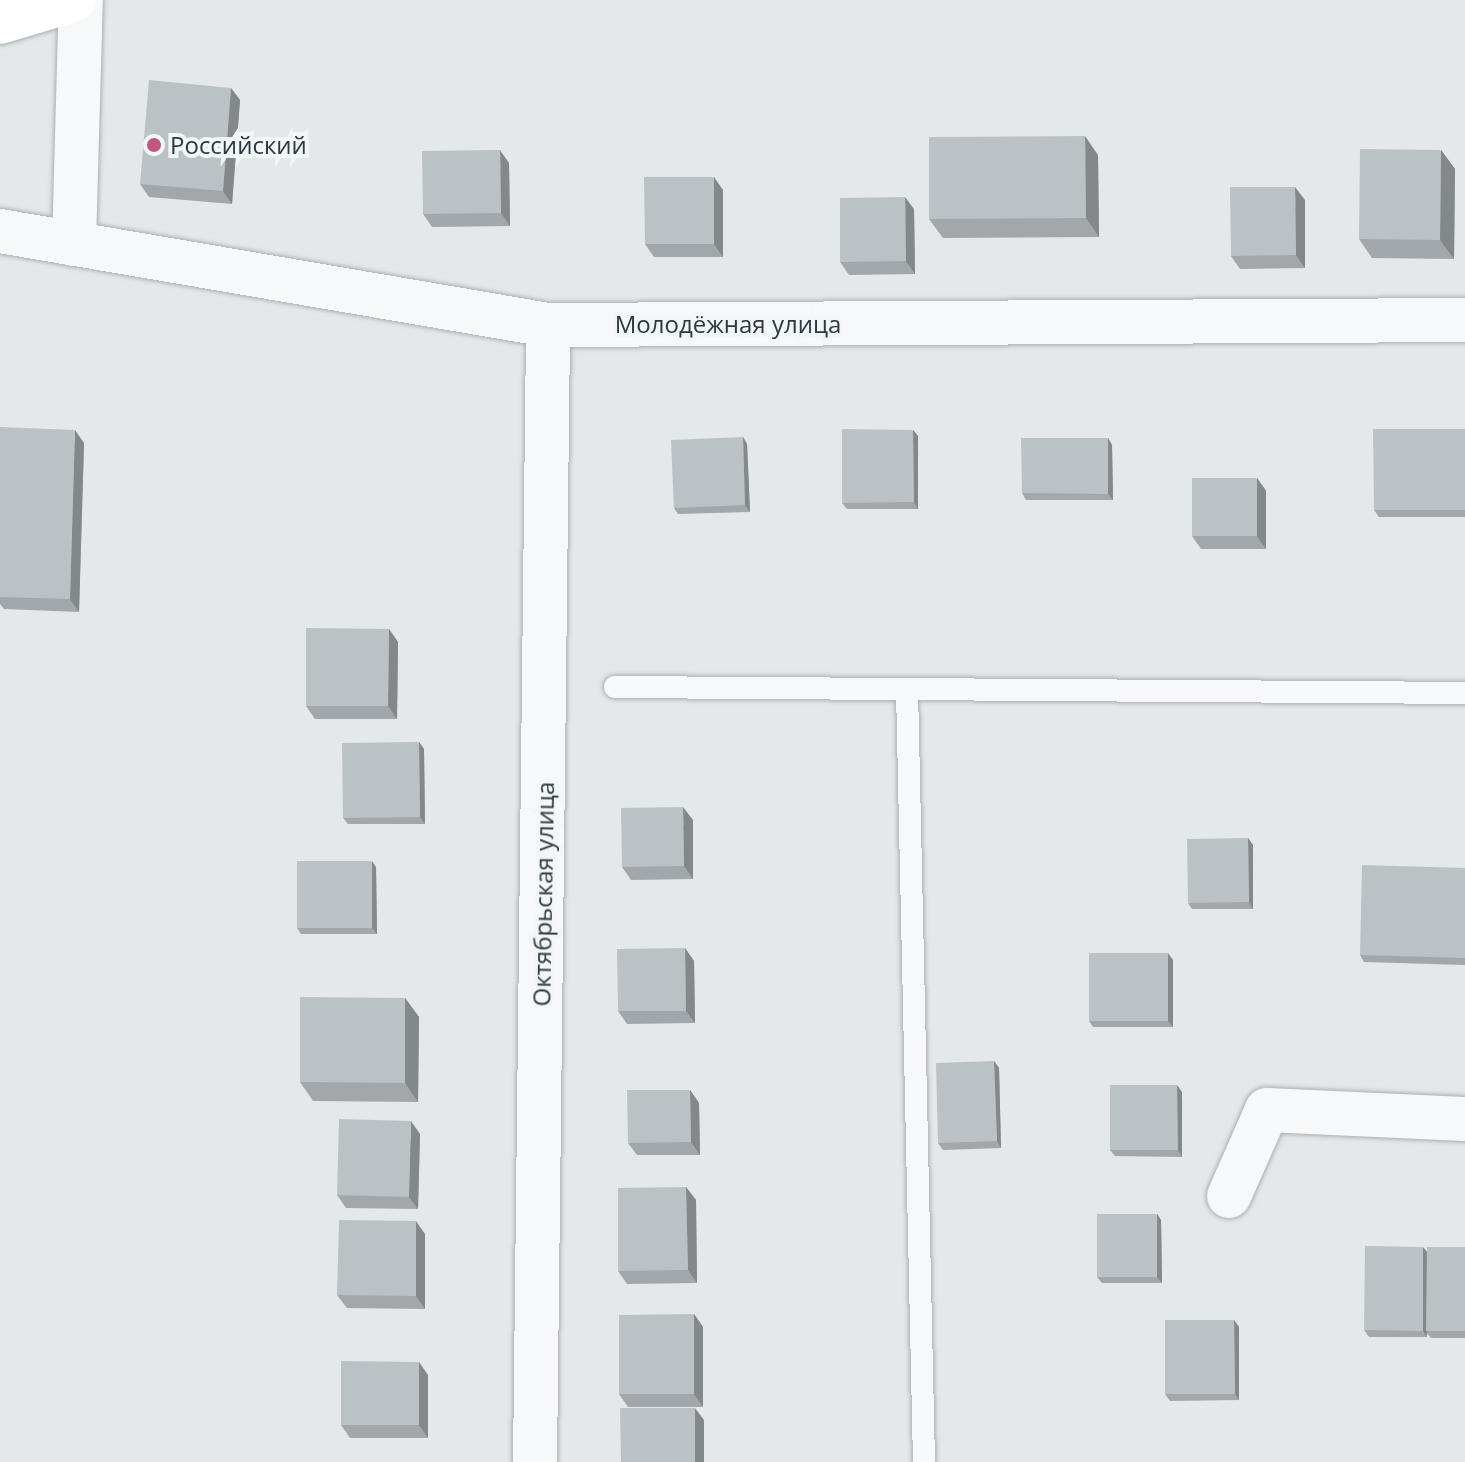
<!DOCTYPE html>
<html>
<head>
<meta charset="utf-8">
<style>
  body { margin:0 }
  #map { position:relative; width:1465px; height:1462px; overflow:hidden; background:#e4e8ea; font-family:"Open Sans",sans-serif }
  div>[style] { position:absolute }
  .roads { filter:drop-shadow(0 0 2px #a9b0b4) drop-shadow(0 0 2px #a9b0b4) }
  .lane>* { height:22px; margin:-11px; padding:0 11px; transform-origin:11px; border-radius:11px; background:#f6f8f9 }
  .street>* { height:44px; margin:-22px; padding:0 22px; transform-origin:22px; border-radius:22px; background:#f6f8f9 }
  .secondary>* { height:44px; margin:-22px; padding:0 22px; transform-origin:22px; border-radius:22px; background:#fff }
  .wall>* { inset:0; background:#a1a7aa }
  .shaded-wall>* { inset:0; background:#83888b }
  .building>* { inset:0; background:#bbc2c6 }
  .dots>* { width:22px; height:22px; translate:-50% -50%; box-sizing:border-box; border:4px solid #f3f6f7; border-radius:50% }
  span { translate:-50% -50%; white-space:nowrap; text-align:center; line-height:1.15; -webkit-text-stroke:8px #f3f6f7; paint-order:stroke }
  .poi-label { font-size:24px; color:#2d3940 }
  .left { translate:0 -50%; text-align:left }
  .street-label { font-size:24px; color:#2d3940 }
</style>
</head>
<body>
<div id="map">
  <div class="roads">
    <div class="lane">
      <div style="left:615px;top:687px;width:850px;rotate:0.4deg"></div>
      <div style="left:907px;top:689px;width:773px;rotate:88.74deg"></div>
    </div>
    <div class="street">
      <div style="left:0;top:231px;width:556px;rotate:9.73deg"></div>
      <div style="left:548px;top:325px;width:917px;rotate:-0.31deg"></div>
      <div style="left:74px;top:244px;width:244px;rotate:-88.4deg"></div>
      <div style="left:1229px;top:1196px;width:94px;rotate:-66.2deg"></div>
      <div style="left:1267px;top:1110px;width:198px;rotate:2.6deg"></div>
      <div style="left:535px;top:1462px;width:1137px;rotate:-89.34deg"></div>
    </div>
    <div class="secondary">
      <div style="left:0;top:22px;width:77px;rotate:-16.6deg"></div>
    </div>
  </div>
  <div class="wall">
    <div style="clip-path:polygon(231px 88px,240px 100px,232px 204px,149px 197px,140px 184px)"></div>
    <div style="clip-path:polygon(1441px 150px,1455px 169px,1454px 259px,1372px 258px,1359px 239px)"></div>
    <div style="clip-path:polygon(1098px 155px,1099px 237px,943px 238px,929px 219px)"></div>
    <div style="clip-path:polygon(509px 163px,510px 226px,432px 227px,423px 214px)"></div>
    <div style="clip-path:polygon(723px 190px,723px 257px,654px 257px,645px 244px)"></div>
    <div style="clip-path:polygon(1305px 200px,1305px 268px,1240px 269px,1231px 256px)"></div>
    <div style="clip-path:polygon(914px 209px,915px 274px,849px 275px,840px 262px)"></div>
    <div style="clip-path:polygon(0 427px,84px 443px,79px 612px,4px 609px,0 604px)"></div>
    <div style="clip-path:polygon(1465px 429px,1465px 517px,1379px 517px,1374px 510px)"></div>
    <div style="clip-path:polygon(913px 430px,918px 436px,918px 509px,847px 509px,842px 503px)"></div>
    <div style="clip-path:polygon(743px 437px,747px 444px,750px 512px,678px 514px,674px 508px)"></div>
    <div style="clip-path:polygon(1108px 438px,1112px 445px,1113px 500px,1026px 500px,1022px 493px)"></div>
    <div style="clip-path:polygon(1257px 478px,1266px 491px,1266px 549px,1201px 549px,1192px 536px)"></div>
    <div style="clip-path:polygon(389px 629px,398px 642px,397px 719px,315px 719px,306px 706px)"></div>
    <div style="clip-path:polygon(419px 742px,424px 749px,425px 824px,348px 824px,343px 818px)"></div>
    <div style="clip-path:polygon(693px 820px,693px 879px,631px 880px,622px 867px)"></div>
    <div style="clip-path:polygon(1248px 838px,1253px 845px,1253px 909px,1192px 909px,1188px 903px)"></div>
    <div style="clip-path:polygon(376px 867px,377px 934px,301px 934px,297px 928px)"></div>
    <div style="clip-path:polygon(1465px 868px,1465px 965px,1364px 962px,1360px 955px)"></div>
    <div style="clip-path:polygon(685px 948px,694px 961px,695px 1023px,627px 1024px,618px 1011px)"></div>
    <div style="clip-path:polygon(1173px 960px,1173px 1027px,1093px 1027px,1089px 1021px)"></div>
    <div style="clip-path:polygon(405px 998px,419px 1017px,418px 1102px,313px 1101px,300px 1082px)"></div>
    <div style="clip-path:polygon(994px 1061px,999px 1068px,1001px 1148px,943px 1150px,938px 1143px)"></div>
    <div style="clip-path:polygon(690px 1090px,699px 1103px,700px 1155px,637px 1155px,628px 1143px)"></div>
    <div style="clip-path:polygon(1182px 1092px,1182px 1157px,1115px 1156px,1110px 1150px)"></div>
    <div style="clip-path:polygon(420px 1134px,418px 1209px,346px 1208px,337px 1195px)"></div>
    <div style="clip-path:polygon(686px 1187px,696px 1200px,697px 1283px,627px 1284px,618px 1271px)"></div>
    <div style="clip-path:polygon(1157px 1214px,1161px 1220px,1162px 1283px,1102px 1283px,1097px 1277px)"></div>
    <div style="clip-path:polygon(425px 1234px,425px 1309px,347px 1308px,337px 1295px)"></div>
    <div style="clip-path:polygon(1465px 1247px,1465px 1338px,1431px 1338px,1427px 1333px,1427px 1337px,1369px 1337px,1364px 1330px,1426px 1252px)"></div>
    <div style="clip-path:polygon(694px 1314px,703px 1327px,703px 1407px,628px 1407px,619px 1394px)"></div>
    <div style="clip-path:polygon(1234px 1320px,1239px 1327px,1239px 1400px,1170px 1401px,1165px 1394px)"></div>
    <div style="clip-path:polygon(428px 1375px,428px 1438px,350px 1438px,341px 1425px)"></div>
  </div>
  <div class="shaded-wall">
    <div style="clip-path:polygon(231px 88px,240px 100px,232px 204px,223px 191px)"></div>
    <div style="clip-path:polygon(1085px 136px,1098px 155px,1099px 237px,1086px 218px)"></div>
    <div style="clip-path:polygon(500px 150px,509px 163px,510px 226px,501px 213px)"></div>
    <div style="clip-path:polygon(1441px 150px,1455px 169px,1454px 259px,1440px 240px)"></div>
    <div style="clip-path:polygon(714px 177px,723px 190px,723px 257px,714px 244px)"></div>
    <div style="clip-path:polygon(1295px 187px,1305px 200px,1305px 268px,1296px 255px)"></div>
    <div style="clip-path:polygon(905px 197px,914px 209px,915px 274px,906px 261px)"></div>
    <div style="clip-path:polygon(75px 430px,84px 443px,79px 612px,70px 599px)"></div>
    <div style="clip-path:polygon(913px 430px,918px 436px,918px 509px,914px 502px)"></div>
    <div style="clip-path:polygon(743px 437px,747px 444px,750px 512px,745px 505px)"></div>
    <div style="clip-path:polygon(1108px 438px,1112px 445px,1113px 500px,1108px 494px)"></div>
    <div style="clip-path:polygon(1257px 478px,1266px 491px,1266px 549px,1257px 536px)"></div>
    <div style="clip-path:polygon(389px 629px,398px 642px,397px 719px,388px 706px)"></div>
    <div style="clip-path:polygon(419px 742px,424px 749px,425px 824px,420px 817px)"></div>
    <div style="clip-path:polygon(683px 807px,693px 820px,693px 879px,684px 866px)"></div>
    <div style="clip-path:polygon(1248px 838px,1253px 845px,1253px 909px,1249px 902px)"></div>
    <div style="clip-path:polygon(372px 861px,376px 867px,377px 934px,372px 928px)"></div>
    <div style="clip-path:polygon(685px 948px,694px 961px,695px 1023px,686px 1011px)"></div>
    <div style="clip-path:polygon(1168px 953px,1173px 960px,1173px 1027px,1168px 1021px)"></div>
    <div style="clip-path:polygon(405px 998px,419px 1017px,418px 1102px,405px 1083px)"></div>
    <div style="clip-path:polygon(994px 1061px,999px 1068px,1001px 1148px,997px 1141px)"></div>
    <div style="clip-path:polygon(1177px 1085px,1182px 1092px,1182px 1157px,1178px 1150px)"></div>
    <div style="clip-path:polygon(690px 1090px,699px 1103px,700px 1155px,691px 1142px)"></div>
    <div style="clip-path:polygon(411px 1121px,420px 1134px,418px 1209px,409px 1197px)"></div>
    <div style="clip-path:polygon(686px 1187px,696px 1200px,697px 1283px,688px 1270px)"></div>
    <div style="clip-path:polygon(1157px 1214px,1161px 1220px,1162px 1283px,1157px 1277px)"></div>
    <div style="clip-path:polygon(416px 1221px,425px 1234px,425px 1309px,416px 1296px)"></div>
    <div style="clip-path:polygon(1423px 1247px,1428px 1253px,1427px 1337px,1423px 1331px)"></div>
    <div style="clip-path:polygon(694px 1314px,703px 1327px,703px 1407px,694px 1394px)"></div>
    <div style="clip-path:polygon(1234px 1320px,1239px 1327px,1239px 1400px,1235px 1394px)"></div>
    <div style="clip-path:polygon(419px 1362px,428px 1375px,428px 1438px,419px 1425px)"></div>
    <div style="clip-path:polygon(695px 1408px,704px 1420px,704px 1462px,695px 1462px)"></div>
  </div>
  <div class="building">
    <div style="clip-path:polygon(149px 80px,231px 88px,223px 191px,140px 184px)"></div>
    <div style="clip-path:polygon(1085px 136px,1086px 218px,929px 219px,929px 137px)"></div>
    <div style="clip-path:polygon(1360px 149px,1441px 150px,1440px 240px,1359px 239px)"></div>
    <div style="clip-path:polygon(500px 150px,501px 213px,423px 214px,422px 151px)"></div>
    <div style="clip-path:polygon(644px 177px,714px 177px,714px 244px,645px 244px)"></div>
    <div style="clip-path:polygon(1230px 187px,1295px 187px,1296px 255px,1231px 256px)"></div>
    <div style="clip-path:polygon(905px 197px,906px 261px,840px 262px,840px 198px)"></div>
    <div style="clip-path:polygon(0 427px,75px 430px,70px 599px,0 597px)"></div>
    <div style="clip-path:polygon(842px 429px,913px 430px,914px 502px,842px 503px)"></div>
    <div style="clip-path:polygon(1373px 429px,1465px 429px,1465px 510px,1374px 510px)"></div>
    <div style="clip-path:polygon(743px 437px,745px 505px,674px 508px,671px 440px)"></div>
    <div style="clip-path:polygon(1021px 438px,1108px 438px,1108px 494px,1022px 493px)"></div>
    <div style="clip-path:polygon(1192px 478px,1257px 478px,1257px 536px,1192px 536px)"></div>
    <div style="clip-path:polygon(306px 628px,389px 629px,388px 706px,306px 706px)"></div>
    <div style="clip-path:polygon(419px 742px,420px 817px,343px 818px,342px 743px)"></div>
    <div style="clip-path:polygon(683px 807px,684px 866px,622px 867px,621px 808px)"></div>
    <div style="clip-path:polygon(1248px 838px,1249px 902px,1188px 903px,1187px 839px)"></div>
    <div style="clip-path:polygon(297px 861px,372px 861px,372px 928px,297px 928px)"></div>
    <div style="clip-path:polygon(1362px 865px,1465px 868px,1465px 958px,1360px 955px)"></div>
    <div style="clip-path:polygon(685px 948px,686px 1011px,618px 1011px,617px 949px)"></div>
    <div style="clip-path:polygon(1089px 953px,1168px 953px,1168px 1021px,1089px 1021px)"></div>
    <div style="clip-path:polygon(300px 997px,405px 998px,405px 1083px,300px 1082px)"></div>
    <div style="clip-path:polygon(994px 1061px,997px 1141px,938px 1143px,936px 1063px)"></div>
    <div style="clip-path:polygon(1110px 1085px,1177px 1085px,1178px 1150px,1110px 1150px)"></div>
    <div style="clip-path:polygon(627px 1090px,690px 1090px,691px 1142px,628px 1143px)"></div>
    <div style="clip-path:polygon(339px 1119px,411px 1121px,409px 1197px,337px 1195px)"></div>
    <div style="clip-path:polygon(686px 1187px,688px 1270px,618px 1271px,618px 1188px)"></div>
    <div style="clip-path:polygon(1097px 1214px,1157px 1214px,1157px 1277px,1097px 1277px)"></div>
    <div style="clip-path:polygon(339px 1220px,416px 1221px,416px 1296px,337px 1295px)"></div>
    <div style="clip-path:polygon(1365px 1246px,1423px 1247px,1423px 1331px,1364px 1330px)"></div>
    <div style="clip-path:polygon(1427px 1247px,1465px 1247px,1465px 1331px,1426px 1331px)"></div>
    <div style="clip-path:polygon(694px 1314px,694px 1394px,619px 1394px,619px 1315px)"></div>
    <div style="clip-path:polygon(1165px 1320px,1234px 1320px,1235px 1394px,1165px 1394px)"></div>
    <div style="clip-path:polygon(341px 1361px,419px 1362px,419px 1425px,341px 1425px)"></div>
    <div style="clip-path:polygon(620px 1408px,695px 1408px,695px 1462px,621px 1462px)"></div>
  </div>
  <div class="dots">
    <div style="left:154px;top:145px;background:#c05882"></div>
  </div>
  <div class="poi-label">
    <span class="left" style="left:170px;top:145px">Российский</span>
  </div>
  <div class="street-label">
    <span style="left:728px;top:324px">Молодёжная улица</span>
    <span style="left:543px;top:894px;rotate:-89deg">Октябрьская улица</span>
  </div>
</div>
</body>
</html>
